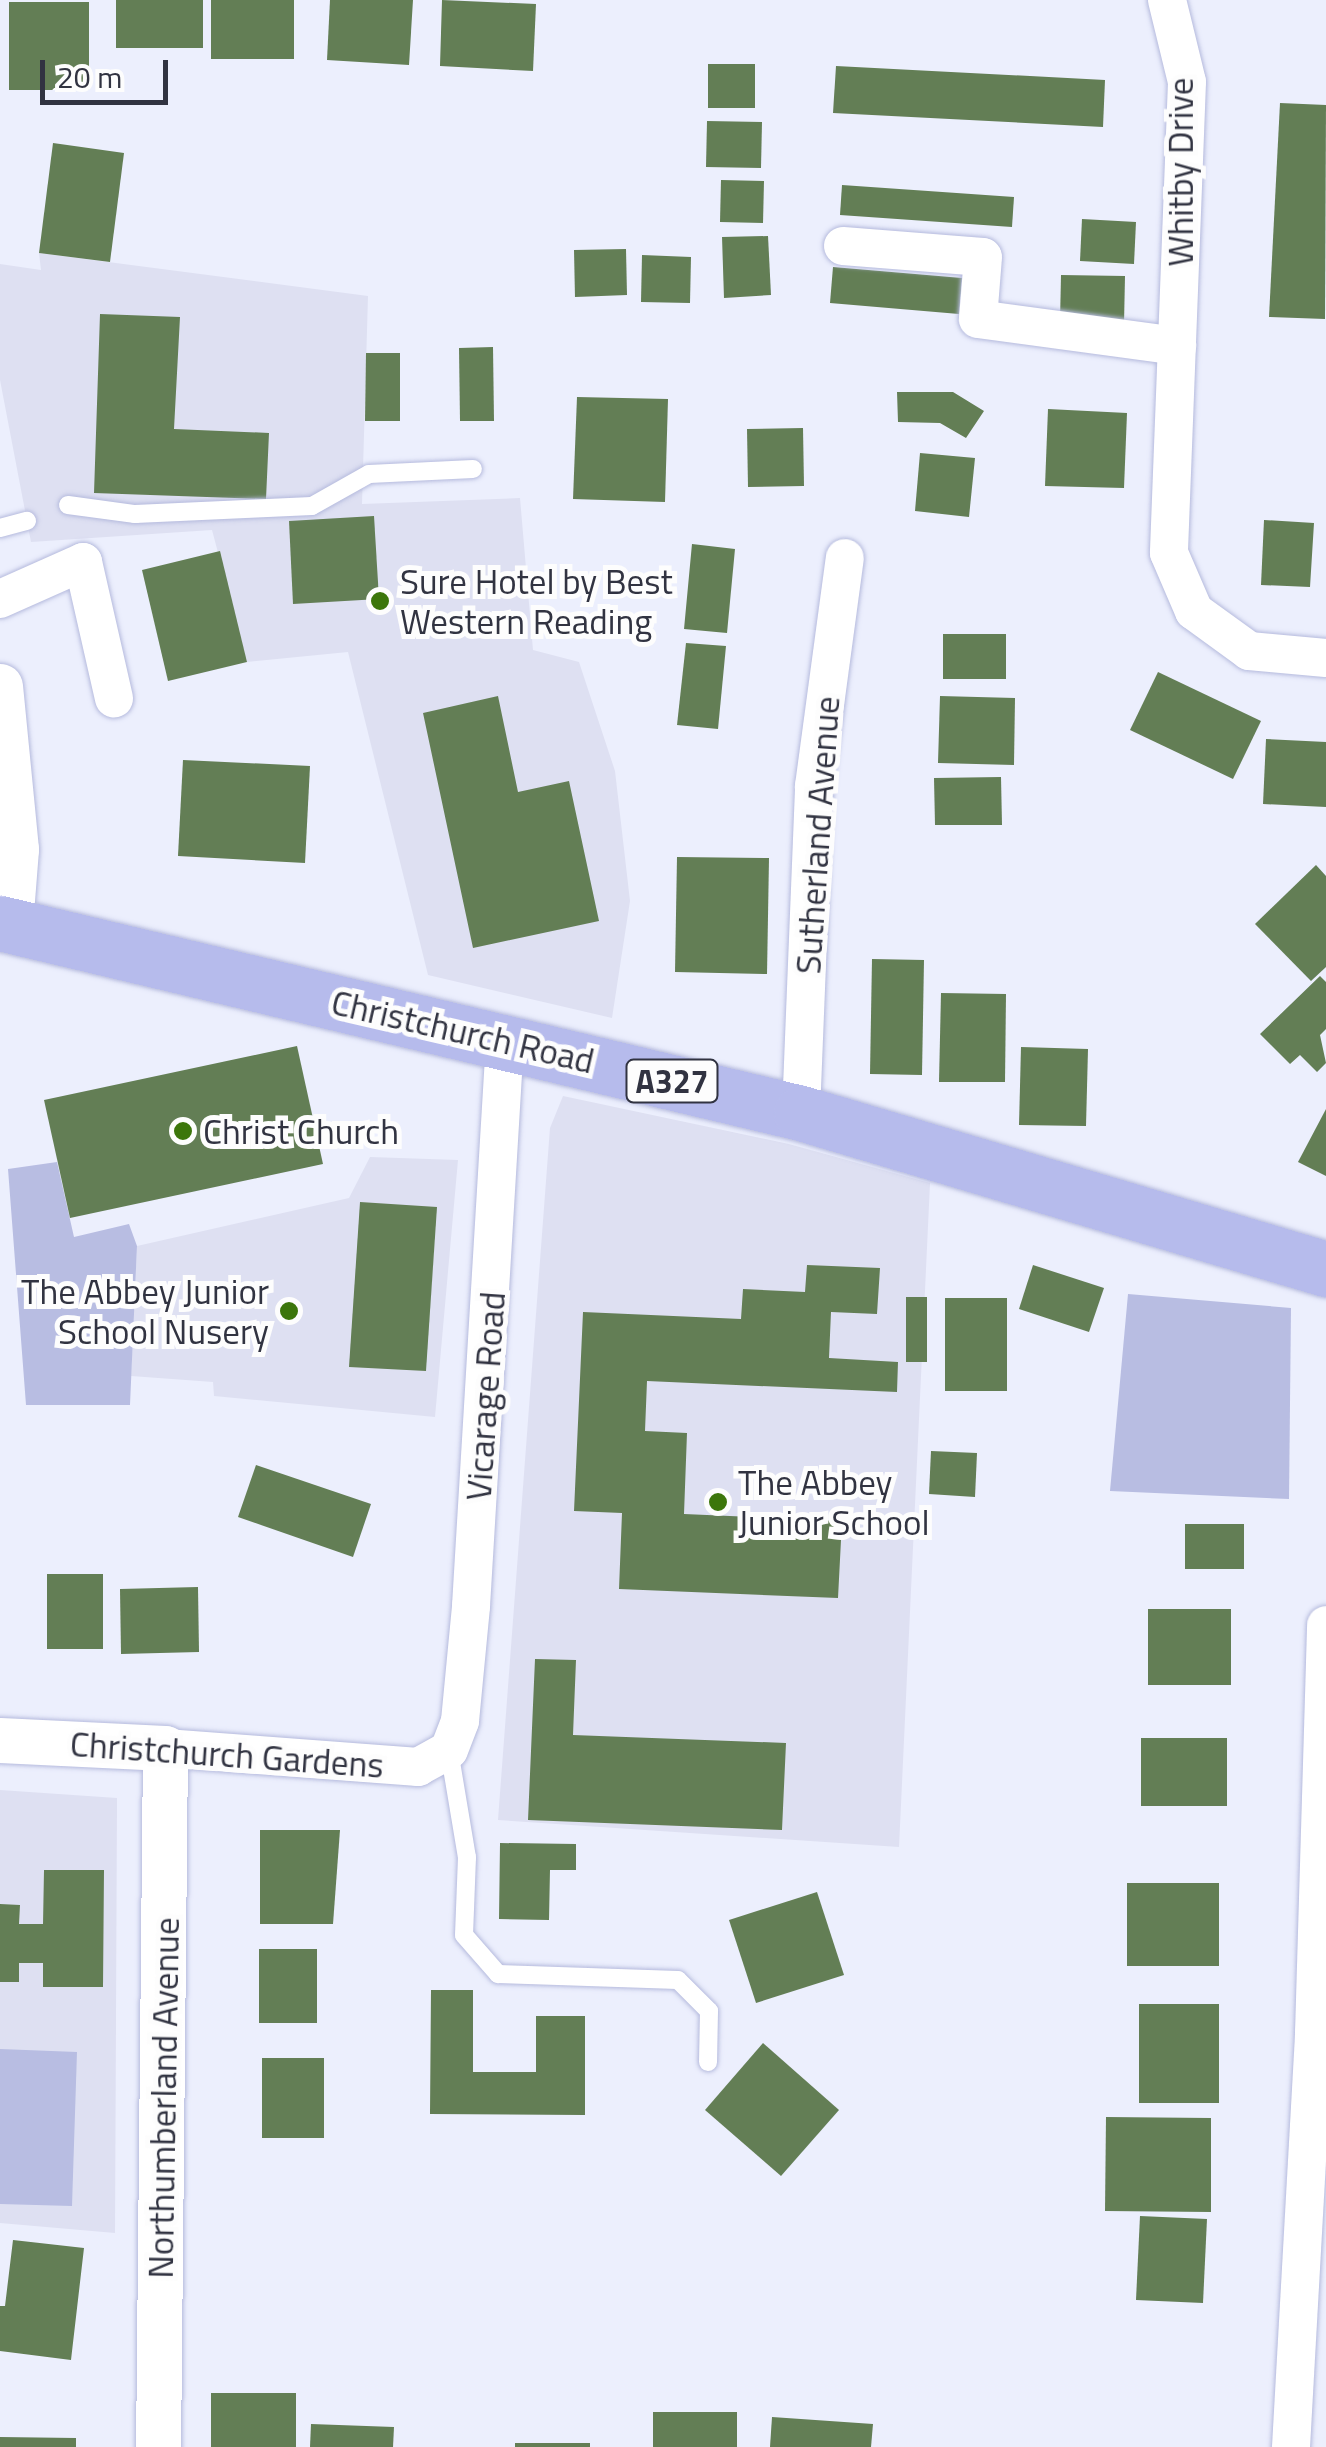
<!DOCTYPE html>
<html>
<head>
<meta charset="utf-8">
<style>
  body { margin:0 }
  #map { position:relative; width:1326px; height:2447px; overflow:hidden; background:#eceffd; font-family:"Titillium Web",sans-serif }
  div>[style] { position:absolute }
  .built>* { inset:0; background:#dee0f2 }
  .green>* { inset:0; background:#b8bde2 }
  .building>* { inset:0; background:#637e55 }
  .roads { filter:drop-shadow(0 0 2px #b5badd) drop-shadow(0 0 2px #b5badd) }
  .service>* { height:18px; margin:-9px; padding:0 9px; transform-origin:9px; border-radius:9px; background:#fff }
  .minor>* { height:38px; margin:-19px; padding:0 19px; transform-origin:19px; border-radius:19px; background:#fff }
  .tertiary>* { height:45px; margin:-22.5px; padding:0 22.5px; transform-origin:22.5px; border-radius:22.5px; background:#fff }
  .primary>* { height:55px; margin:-27.5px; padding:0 27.5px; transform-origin:27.5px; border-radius:27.5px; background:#b6bbec }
  .dots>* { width:28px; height:28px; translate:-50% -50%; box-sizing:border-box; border:5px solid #fdfdfd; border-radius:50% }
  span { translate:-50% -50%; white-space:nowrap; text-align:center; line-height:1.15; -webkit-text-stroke:10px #fdfdfd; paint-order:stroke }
  .shield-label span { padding:2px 8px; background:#fdfdfd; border:2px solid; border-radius:8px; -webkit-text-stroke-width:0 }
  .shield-label { font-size:32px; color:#313341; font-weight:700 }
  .street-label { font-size:35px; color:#313341 }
  .poi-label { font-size:35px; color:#313341 }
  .left { translate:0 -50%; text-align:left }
  .right { translate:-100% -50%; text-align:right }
  .scale { position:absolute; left:40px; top:60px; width:128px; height:45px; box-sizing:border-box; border:5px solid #313341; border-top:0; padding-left:12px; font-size:30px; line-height:35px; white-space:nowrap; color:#313341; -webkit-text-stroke:8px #fdfdfd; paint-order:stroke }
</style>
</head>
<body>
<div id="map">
  <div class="built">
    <div style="clip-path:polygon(39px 253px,368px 296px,362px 504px,520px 498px,533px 650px,579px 662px,615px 771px,630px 901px,612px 1018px,428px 975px,348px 652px,247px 662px,212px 530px,31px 542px,0 380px,0 264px,41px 270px)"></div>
    <div style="clip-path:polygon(563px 1096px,789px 1144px,930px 1183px,899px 1847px,498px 1820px,550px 1128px)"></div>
    <div style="clip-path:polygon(370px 1157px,458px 1160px,435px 1417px,214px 1396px,213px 1382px,131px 1376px,137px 1246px,349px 1198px)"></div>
    <div style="clip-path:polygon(0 1790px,117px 1798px,115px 2233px,0 2223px)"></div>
  </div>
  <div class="green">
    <div style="clip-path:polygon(57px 1162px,74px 1237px,129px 1224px,137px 1246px,130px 1405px,26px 1405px,8px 1169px)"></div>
    <div style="clip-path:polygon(1128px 1294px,1291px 1308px,1289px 1499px,1110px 1491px)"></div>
    <div style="clip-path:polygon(0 2049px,77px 2052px,72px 2206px,0 2204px)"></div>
  </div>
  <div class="building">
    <div style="clip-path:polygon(116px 0,203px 0,203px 48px,116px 48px)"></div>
    <div style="clip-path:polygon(211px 0,294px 0,294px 59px,211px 59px)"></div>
    <div style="clip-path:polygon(330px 0,413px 0,409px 65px,327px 60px)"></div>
    <div style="clip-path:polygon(442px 0,536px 4px,533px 71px,440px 66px)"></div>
    <div style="clip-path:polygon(9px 2px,89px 2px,89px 90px,9px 90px)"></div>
    <div style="clip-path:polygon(708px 64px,755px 64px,755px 108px,708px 108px)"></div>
    <div style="clip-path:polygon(836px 66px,1105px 80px,1103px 127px,833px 113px)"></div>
    <div style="clip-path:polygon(1280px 103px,1326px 105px,1325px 319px,1269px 317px)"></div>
    <div style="clip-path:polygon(707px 121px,762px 122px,761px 168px,706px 167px)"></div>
    <div style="clip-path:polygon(53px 143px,124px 153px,110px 262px,39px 253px)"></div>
    <div style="clip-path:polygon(721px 180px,764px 181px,763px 223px,720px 222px)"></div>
    <div style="clip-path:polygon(842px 185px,1014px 197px,1012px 227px,840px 215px)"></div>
    <div style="clip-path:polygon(1082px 219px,1136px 222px,1134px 264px,1080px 261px)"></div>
    <div style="clip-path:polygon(768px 236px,771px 295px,724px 298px,722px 237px)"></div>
    <div style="clip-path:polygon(626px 249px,627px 295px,575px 297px,574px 250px)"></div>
    <div style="clip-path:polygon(642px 255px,691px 257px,690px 303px,641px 302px)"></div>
    <div style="clip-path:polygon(833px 267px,962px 278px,959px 314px,830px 303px)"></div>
    <div style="clip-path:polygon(1061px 275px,1125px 276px,1124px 324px,1060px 322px)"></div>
    <div style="clip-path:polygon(100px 314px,180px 317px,174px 429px,269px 433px,266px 499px,94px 493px)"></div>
    <div style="clip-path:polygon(493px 347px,494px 421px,460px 421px,459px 348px)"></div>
    <div style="clip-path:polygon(366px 353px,400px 353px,400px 421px,365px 421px)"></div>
    <div style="clip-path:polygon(897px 392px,953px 392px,984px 411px,966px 438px,940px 423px,898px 422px)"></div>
    <div style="clip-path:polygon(577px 397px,668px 399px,665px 502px,573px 499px)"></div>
    <div style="clip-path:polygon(1048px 409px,1127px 413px,1124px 488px,1045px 486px)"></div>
    <div style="clip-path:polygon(803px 428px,804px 486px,748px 487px,747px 429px)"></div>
    <div style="clip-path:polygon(920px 453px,975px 458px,969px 517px,915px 511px)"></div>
    <div style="clip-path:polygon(374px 516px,379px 599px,293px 604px,289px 521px)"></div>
    <div style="clip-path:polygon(1264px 520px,1314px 523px,1310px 587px,1261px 585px)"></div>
    <div style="clip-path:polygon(692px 544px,735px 549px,727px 633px,684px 629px)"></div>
    <div style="clip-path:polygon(220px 551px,247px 662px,168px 681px,142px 570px)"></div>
    <div style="clip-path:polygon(943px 634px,1006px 634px,1006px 679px,943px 679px)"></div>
    <div style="clip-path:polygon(686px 643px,726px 646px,718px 729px,677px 725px)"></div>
    <div style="clip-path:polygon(1158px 672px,1261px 721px,1233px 779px,1130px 730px)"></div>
    <div style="clip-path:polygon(498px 696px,518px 792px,569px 781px,599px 921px,473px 948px,423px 713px)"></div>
    <div style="clip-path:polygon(940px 696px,1015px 698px,1014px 765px,938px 763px)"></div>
    <div style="clip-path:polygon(1266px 739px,1326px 742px,1326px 807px,1263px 804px)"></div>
    <div style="clip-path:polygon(183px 760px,310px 766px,305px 863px,178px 856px)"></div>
    <div style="clip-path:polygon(1001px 777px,1002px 825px,935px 825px,934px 778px)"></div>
    <div style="clip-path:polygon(677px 857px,769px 858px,767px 974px,675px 972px)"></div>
    <div style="clip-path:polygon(1316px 865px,1326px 876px,1326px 967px,1311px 981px,1255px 924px)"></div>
    <div style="clip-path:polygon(872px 959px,924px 960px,922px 1075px,870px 1074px)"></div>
    <div style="clip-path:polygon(1320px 976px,1326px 982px,1326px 1029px,1320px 1035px,1326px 1063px,1317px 1072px,1300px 1055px,1290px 1064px,1260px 1034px)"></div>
    <div style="clip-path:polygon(941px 993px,1006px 994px,1005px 1082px,939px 1082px)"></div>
    <div style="clip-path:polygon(297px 1046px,323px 1164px,70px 1218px,44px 1100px)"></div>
    <div style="clip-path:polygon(1021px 1047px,1088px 1049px,1086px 1126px,1019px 1125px)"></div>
    <div style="clip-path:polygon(1326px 1109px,1326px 1176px,1298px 1162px)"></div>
    <div style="clip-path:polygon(360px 1202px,437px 1207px,426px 1371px,349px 1367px)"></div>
    <div style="clip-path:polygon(807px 1265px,880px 1268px,877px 1314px,831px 1312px,829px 1358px,898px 1362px,897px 1392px,647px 1381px,645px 1431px,687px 1433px,684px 1514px,842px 1521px,838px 1598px,619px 1589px,622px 1513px,574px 1511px,583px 1312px,741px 1319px,743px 1289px,805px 1292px)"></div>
    <div style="clip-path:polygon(1033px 1265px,1104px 1288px,1089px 1332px,1019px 1309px)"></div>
    <div style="clip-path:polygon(906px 1297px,927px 1297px,927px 1362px,906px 1362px)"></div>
    <div style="clip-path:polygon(945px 1298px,1007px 1298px,1007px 1391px,945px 1391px)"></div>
    <div style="clip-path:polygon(931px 1451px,977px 1453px,975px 1497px,929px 1494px)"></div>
    <div style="clip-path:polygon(256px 1465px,371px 1504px,353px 1557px,238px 1517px)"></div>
    <div style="clip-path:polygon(1185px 1524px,1244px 1524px,1244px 1569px,1185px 1569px)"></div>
    <div style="clip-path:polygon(47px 1574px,103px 1574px,103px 1649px,47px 1649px)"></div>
    <div style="clip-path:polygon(198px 1587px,199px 1652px,121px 1654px,120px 1589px)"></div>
    <div style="clip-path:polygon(1148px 1609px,1231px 1609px,1231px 1685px,1148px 1685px)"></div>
    <div style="clip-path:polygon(535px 1659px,576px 1660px,573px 1735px,786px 1743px,782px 1830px,528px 1820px)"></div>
    <div style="clip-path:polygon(1141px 1738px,1227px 1738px,1227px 1806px,1141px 1806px)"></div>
    <div style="clip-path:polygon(260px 1830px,340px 1830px,333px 1924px,260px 1924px)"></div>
    <div style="clip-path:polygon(500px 1843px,576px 1844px,576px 1870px,550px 1870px,549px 1920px,499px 1919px)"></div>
    <div style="clip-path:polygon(44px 1870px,104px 1870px,103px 1987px,43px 1987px,43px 1963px,19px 1963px,19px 1982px,0 1982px,0 1904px,20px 1905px,19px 1924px,43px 1924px)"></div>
    <div style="clip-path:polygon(1127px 1883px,1219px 1883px,1219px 1966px,1127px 1966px)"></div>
    <div style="clip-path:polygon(817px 1892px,844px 1975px,756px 2003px,729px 1920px)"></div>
    <div style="clip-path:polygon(259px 1949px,317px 1949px,317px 2023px,259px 2023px)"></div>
    <div style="clip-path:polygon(431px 1990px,473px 1990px,473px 2072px,536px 2072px,536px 2016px,585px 2016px,585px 2115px,430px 2114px)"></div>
    <div style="clip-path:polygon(1139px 2004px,1219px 2004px,1219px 2103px,1139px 2103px)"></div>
    <div style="clip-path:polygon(763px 2043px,839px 2110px,781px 2176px,705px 2110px)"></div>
    <div style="clip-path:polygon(262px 2058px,324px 2058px,324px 2138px,262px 2138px)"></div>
    <div style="clip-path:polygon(1106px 2117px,1211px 2118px,1211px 2212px,1105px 2211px)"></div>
    <div style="clip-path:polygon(1140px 2216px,1207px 2219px,1203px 2303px,1136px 2300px)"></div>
    <div style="clip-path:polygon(13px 2240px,84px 2248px,71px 2360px,0 2351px,0 2306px,5px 2306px)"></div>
    <div style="clip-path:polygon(211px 2393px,296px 2393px,296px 2447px,211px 2447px)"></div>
    <div style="clip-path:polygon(653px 2412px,737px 2412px,737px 2447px,653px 2447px)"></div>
    <div style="clip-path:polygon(772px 2417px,873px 2424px,871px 2447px,770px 2447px)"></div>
    <div style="clip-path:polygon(311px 2424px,394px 2427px,393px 2447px,310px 2447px)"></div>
    <div style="clip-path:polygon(0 2437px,76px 2438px,76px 2447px,0 2447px)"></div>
    <div style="clip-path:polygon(515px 2443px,590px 2443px,590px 2447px,515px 2447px)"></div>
  </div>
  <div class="roads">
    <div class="service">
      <div style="left:68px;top:505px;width:68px;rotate:7.7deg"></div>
      <div style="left:135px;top:514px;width:177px;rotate:-2.6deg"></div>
      <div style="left:312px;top:506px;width:65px;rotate:-29.3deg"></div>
      <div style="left:369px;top:474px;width:104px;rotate:-2.8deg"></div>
      <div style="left:0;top:528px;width:28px;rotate:-15deg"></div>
      <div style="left:449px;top:1750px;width:109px;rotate:80.5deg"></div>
      <div style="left:467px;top:1857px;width:78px;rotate:92.2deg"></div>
      <div style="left:464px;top:1935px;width:52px;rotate:48.9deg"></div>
      <div style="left:498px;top:1974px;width:180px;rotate:1.9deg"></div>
      <div style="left:678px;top:1980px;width:44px;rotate:45deg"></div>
      <div style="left:709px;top:2011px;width:51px;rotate:91.1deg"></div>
    </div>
    <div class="minor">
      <div style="left:1167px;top:0;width:84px;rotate:76.3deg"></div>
      <div style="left:1187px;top:82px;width:471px;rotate:92.2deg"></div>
      <div style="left:1169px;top:553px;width:63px;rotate:66.7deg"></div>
      <div style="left:1194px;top:611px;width:68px;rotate:36deg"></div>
      <div style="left:1249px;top:651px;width:77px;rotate:5.2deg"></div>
      <div style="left:843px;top:246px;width:140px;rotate:4.5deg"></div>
      <div style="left:983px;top:257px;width:62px;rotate:94.6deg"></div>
      <div style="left:978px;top:319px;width:201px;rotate:7.7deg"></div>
      <div style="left:0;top:599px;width:91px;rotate:-24deg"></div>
      <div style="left:83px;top:562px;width:140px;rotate:77.2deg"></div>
      <div style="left:801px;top:1113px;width:327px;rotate:-87.7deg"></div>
      <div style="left:814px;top:786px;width:230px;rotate:-82.3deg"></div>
      <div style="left:165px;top:1748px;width:254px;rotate:4.3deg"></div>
      <div style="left:418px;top:1767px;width:35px;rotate:-29deg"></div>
      <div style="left:449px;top:1750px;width:31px;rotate:-69deg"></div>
      <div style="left:460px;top:1721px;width:116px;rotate:-84.5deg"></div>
      <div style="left:471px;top:1606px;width:567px;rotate:-86.56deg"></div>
      <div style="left:1291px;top:2447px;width:415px;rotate:-86.8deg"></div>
      <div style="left:1314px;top:2033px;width:408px;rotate:-88.3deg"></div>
    </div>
    <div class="tertiary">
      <div style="left:0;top:686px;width:164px;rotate:84.4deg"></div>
      <div style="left:16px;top:849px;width:76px;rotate:94.5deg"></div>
      <div style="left:0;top:1740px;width:165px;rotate:2.8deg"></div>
      <div style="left:165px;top:1748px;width:699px;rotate:90.57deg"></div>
    </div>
    <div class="primary">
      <div style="left:0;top:923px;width:823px;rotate:13.34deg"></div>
      <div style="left:801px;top:1113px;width:548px;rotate:16.55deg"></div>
    </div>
  </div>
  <div class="dots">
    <div style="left:380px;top:601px;background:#3c760b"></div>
    <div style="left:183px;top:1131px;background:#3c760b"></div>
    <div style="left:289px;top:1311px;background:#3c760b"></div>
    <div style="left:718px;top:1502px;background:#3c760b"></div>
  </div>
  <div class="shield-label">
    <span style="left:672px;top:1081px">A327</span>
  </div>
  <div class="street-label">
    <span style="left:1180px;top:172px;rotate:-90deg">Whitby Drive</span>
    <span style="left:817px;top:835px;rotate:-86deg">Sutherland Avenue</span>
    <span style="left:463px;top:1031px;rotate:13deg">Christchurch Road</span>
    <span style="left:485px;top:1396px;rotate:-86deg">Vicarage Road</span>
    <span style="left:227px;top:1754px;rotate:4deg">Christchurch Gardens</span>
    <span style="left:163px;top:2098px;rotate:-89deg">Northumberland Avenue</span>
  </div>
  <div class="poi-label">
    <span class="left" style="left:400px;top:601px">Sure Hotel by Best<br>Western Reading</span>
    <span class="left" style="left:203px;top:1131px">Christ Church</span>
    <span class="right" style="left:269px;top:1311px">The Abbey Junior<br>School Nusery</span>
    <span class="left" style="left:738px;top:1502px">The Abbey<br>Junior School</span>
  </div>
  <div class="scale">20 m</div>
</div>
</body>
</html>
